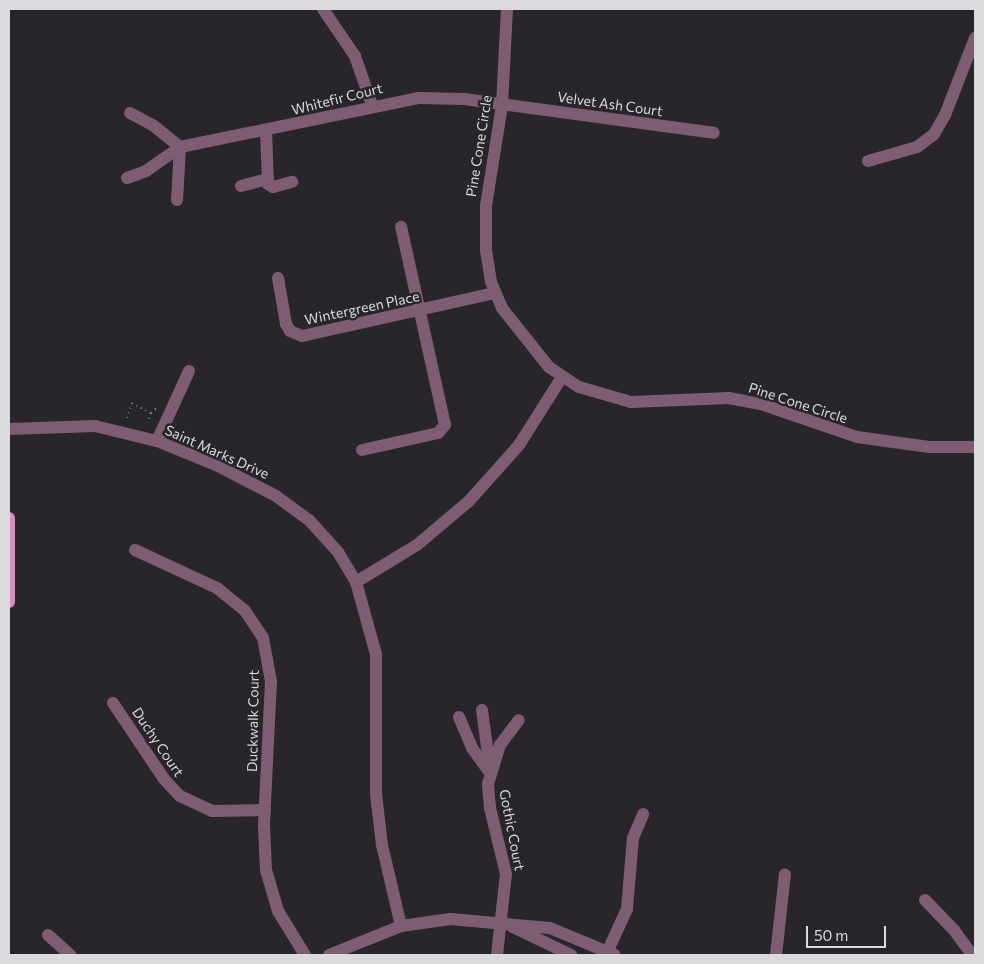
<!DOCTYPE html>
<html>
<head>
<meta charset="utf-8">
<style>
  body { margin:0 }
  #map { position:relative; width:984px; height:964px; overflow:hidden; background:#29262b; font-family:Commissioner,sans-serif }
  div>[style] { position:absolute }
  .path>* { height:2px; margin-top:-1px; transform-origin:0; background:repeating-linear-gradient(90deg,#7f7d81 0 1px,transparent 0 5px) }
  .minor>* { height:12px; margin:-6px; padding:0 6px; transform-origin:6px; border-radius:6px; background:#7e5d72 }
  .major>* { height:12px; margin:-6px; padding:0 6px; transform-origin:6px; border-radius:6px; background:#d490bd }
  span { translate:-50% -50%; white-space:nowrap; text-align:center; line-height:1.15; -webkit-text-stroke:5px #29262b; paint-order:stroke }
  .street-label { font-size:14px; color:#dbdadd }
  .frame { position:absolute; inset:0; border:10px solid #dbdadd; pointer-events:none }
  .scale { position:absolute; left:806px; top:926px; width:80px; height:22px; box-sizing:border-box; border:2px solid #dbdadd; border-top:0; padding-left:6px; font-size:15px; line-height:18px; white-space:nowrap; color:#dbdadd; -webkit-text-stroke:4px #29262b; paint-order:stroke }
</style>
</head>
<body>
<div id="map">
  <div class="path">
    <div style="left:151px;top:413px;width:6px;rotate:-45deg"></div>
    <div style="left:155px;top:409px;width:4px;rotate:14deg"></div>
    <div style="left:127px;top:418px;width:16px;rotate:-72deg"></div>
    <div style="left:132px;top:403px;width:21px;rotate:28deg"></div>
    <div style="left:151px;top:413px;width:10px;rotate:107deg"></div>
  </div>
  <div class="minor">
    <div style="left:323px;top:9px;width:57px;rotate:55.8deg"></div>
    <div style="left:355px;top:56px;width:52px;rotate:70.9deg"></div>
    <div style="left:507px;top:9px;width:96px;rotate:93deg"></div>
    <div style="left:502px;top:105px;width:102px;rotate:99deg"></div>
    <div style="left:486px;top:206px;width:44px;rotate:90deg"></div>
    <div style="left:486px;top:250px;width:32px;rotate:81deg"></div>
    <div style="left:491px;top:282px;width:28px;rotate:67deg"></div>
    <div style="left:502px;top:308px;width:75px;rotate:51.5deg"></div>
    <div style="left:549px;top:367px;width:36px;rotate:34deg"></div>
    <div style="left:579px;top:387px;width:54px;rotate:16.1deg"></div>
    <div style="left:631px;top:402px;width:98px;rotate:-2.3deg"></div>
    <div style="left:729px;top:398px;width:36px;rotate:11deg"></div>
    <div style="left:764px;top:405px;width:98px;rotate:19deg"></div>
    <div style="left:857px;top:437px;width:73px;rotate:7.9deg"></div>
    <div style="left:929px;top:447px;width:46px"></div>
    <div style="left:130px;top:113px;width:27px;rotate:28deg"></div>
    <div style="left:154px;top:126px;width:33px;rotate:39deg"></div>
    <div style="left:180px;top:147px;width:53px;rotate:93.2deg"></div>
    <div style="left:266px;top:131px;width:53px;rotate:87.8deg"></div>
    <div style="left:268px;top:184px;width:6px;rotate:31deg"></div>
    <div style="left:273px;top:187px;width:20px;rotate:-15deg"></div>
    <div style="left:868px;top:161px;width:51px;rotate:-15.9deg"></div>
    <div style="left:917px;top:147px;width:21px;rotate:-37deg"></div>
    <div style="left:934px;top:134px;width:22px;rotate:-60deg"></div>
    <div style="left:945px;top:115px;width:83px;rotate:-68.7deg"></div>
    <div style="left:127px;top:178px;width:20px;rotate:-20deg"></div>
    <div style="left:146px;top:171px;width:42px;rotate:-35.2deg"></div>
    <div style="left:180px;top:147px;width:244px;rotate:-11.6deg"></div>
    <div style="left:419px;top:98px;width:45px;rotate:1.3deg"></div>
    <div style="left:464px;top:99px;width:252px;rotate:7.7deg"></div>
    <div style="left:241px;top:186px;width:28px;rotate:-15deg"></div>
    <div style="left:278px;top:278px;width:47px;rotate:80.1deg"></div>
    <div style="left:286px;top:324px;width:8px;rotate:60deg"></div>
    <div style="left:290px;top:331px;width:13px;rotate:23deg"></div>
    <div style="left:302px;top:336px;width:198px;rotate:-12.6deg"></div>
    <div style="left:9px;top:429px;width:86px;rotate:-2deg"></div>
    <div style="left:95px;top:426px;width:64px;rotate:13.6deg"></div>
    <div style="left:157px;top:441px;width:64px;rotate:22.1deg"></div>
    <div style="left:216px;top:465px;width:68px;rotate:27.3deg"></div>
    <div style="left:276px;top:496px;width:42px;rotate:36.3deg"></div>
    <div style="left:310px;top:521px;width:42px;rotate:47.9deg"></div>
    <div style="left:338px;top:552px;width:35px;rotate:59deg"></div>
    <div style="left:356px;top:582px;width:75px;rotate:74.5deg"></div>
    <div style="left:376px;top:654px;width:140px;rotate:90deg"></div>
    <div style="left:376px;top:794px;width:51px;rotate:83.3deg"></div>
    <div style="left:382px;top:845px;width:83px;rotate:76.8deg"></div>
    <div style="left:157px;top:441px;width:77px;rotate:-65.4deg"></div>
    <div style="left:362px;top:450px;width:78px;rotate:-12.6deg"></div>
    <div style="left:438px;top:433px;width:11px;rotate:-49deg"></div>
    <div style="left:445px;top:425px;width:203px;rotate:-102.5deg"></div>
    <div style="left:135px;top:550px;width:90px;rotate:24.9deg"></div>
    <div style="left:217px;top:588px;width:36px;rotate:39deg"></div>
    <div style="left:245px;top:611px;width:32px;rotate:56deg"></div>
    <div style="left:263px;top:638px;width:44px;rotate:79.5deg"></div>
    <div style="left:271px;top:681px;width:145px;rotate:92.8deg"></div>
    <div style="left:264px;top:826px;width:44px;rotate:87.4deg"></div>
    <div style="left:266px;top:870px;width:43px;rotate:73.7deg"></div>
    <div style="left:278px;top:911px;width:52px;rotate:58.5deg"></div>
    <div style="left:356px;top:582px;width:71px;rotate:-31.2deg"></div>
    <div style="left:417px;top:545px;width:68px;rotate:-40.2deg"></div>
    <div style="left:469px;top:501px;width:75px;rotate:-48.2deg"></div>
    <div style="left:519px;top:445px;width:80px;rotate:-57.7deg"></div>
    <div style="left:113px;top:703px;width:92px;rotate:56.1deg"></div>
    <div style="left:164px;top:779px;width:23px;rotate:47deg"></div>
    <div style="left:180px;top:796px;width:35px;rotate:25deg"></div>
    <div style="left:212px;top:811px;width:53px;rotate:-1.1deg"></div>
    <div style="left:482px;top:710px;width:60px;rotate:82.3deg"></div>
    <div style="left:459px;top:717px;width:34px;rotate:67deg"></div>
    <div style="left:472px;top:748px;width:32px;rotate:54deg"></div>
    <div style="left:925px;top:900px;width:42px;rotate:46deg"></div>
    <div style="left:954px;top:930px;width:31px;rotate:54deg"></div>
    <div style="left:511px;top:926px;width:67px;rotate:25.8deg"></div>
    <div style="left:48px;top:935px;width:30px;rotate:42deg"></div>
    <div style="left:329px;top:955px;width:78px;rotate:-21.9deg"></div>
    <div style="left:401px;top:926px;width:50px;rotate:-8deg"></div>
    <div style="left:451px;top:919px;width:99px;rotate:5.2deg"></div>
    <div style="left:550px;top:928px;width:70px;rotate:22.6deg"></div>
    <div style="left:497px;top:955px;width:81px;rotate:-83.7deg"></div>
    <div style="left:506px;top:874px;width:68px;rotate:-103.6deg"></div>
    <div style="left:490px;top:808px;width:24px;rotate:-95deg"></div>
    <div style="left:488px;top:784px;width:41px;rotate:-72.9deg"></div>
    <div style="left:500px;top:745px;width:31px;rotate:-53deg"></div>
    <div style="left:606px;top:955px;width:51px;rotate:-65.5deg"></div>
    <div style="left:627px;top:909px;width:71px;rotate:-85.2deg"></div>
    <div style="left:633px;top:838px;width:26px;rotate:-67deg"></div>
    <div style="left:776px;top:955px;width:81px;rotate:-83.7deg"></div>
  </div>
  <div class="major">
    <div style="left:9px;top:518px;width:84px;rotate:90deg"></div>
  </div>
  <div class="street-label">
    <span style="left:337px;top:99px;rotate:-14deg">Whitefir Court</span>
    <span style="left:610px;top:104px;rotate:8deg">Velvet Ash Court</span>
    <span style="left:479px;top:146px;rotate:-81deg">Pine Cone Circle</span>
    <span style="left:362px;top:308px;rotate:-12deg">Wintergreen Place</span>
    <span style="left:798px;top:403px;rotate:18deg">Pine Cone Circle</span>
    <span style="left:217px;top:452px;rotate:24deg">Saint Marks Drive</span>
    <span style="left:253px;top:721px;rotate:-89deg">Duckwalk Court</span>
    <span style="left:158px;top:742px;rotate:56deg">Duchy Court</span>
    <span style="left:512px;top:830px;rotate:79deg">Gothic Court</span>
  </div>
  <div class="frame"></div>
  <div class="scale">50 m</div>
</div>
</body>
</html>
